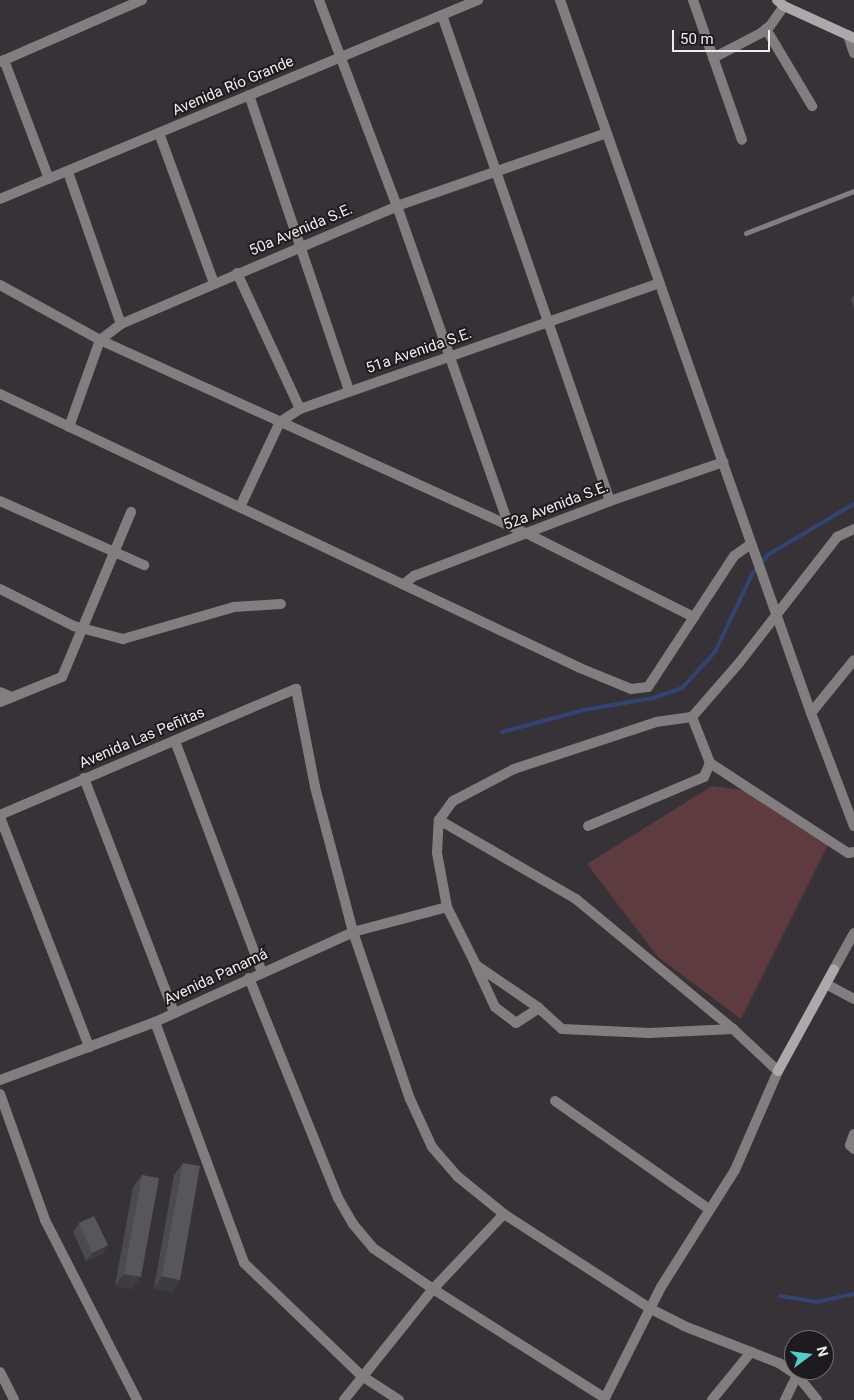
<!DOCTYPE html>
<html>
<head>
<meta charset="utf-8">
<style>
  body { margin:0 }
  #map { position:relative; width:854px; height:1400px; overflow:hidden; background:#363237; font-family:Roboto,sans-serif }
  div>[style] { position:absolute }
  .green>* { inset:0; background:#5e3b3f }
  .stream>* { height:4px; margin:-2px; padding:0 2px; transform-origin:2px; border-radius:2px; background:#354372 }
  .lane>* { height:5px; margin:-2.5px; padding:0 2.5px; transform-origin:2.5px; border-radius:2.5px; background:#827e80 }
  .street>* { height:10px; margin:-5px; padding:0 5px; transform-origin:5px; border-radius:5px; background:#827e80 }
  .secondary>* { height:10px; margin:-5px; padding:0 5px; transform-origin:5px; border-radius:5px; background:#aea8ab }
  .wall>* { inset:0; background:#4b4a4f }
  .shaded-wall>* { inset:0; background:#3d3c40 }
  .building>* { inset:0; background:#57565c }
  span { translate:-50% -50%; white-space:nowrap; text-align:center; line-height:1.15; -webkit-text-stroke:4px #1d1b1d; paint-order:stroke }
  .street-label { font-size:15px; color:#eeebef }
  .north { position:absolute; left:784px; top:1330px; width:50px; height:50px; box-sizing:border-box; background:#1d1b1d; border:1px solid #716e71; border-radius:50%; rotate:75deg; font-size:14px; font-weight:700; line-height:20px; text-align:center; color:#eeebef }
  .north::after { content:''; display:block; margin:auto; width:18px; height:22px; background:#53cdcb; clip-path:polygon(50% 0,100% 100%,50% 72%,0 100%) }
  .scale { position:absolute; left:672px; top:30px; width:98px; height:22px; box-sizing:border-box; border:2px solid #eeebef; border-top:0; padding-left:6px; font-size:15px; line-height:18px; white-space:nowrap; color:#eeebef; -webkit-text-stroke:4px #1d1b1d; paint-order:stroke }
</style>
</head>
<body>
<div id="map">
  <div class="green">
    <div style="clip-path:polygon(712px 786px,749px 791px,829px 843px,741px 1019px,658px 957px,587px 864px)"></div>
  </div>
  <div class="stream">
    <div style="left:502px;top:732px;width:85px;rotate:-15deg"></div>
    <div style="left:584px;top:710px;width:70px;rotate:-9.9deg"></div>
    <div style="left:653px;top:698px;width:31px;rotate:-19deg"></div>
    <div style="left:682px;top:688px;width:49px;rotate:-47.5deg"></div>
    <div style="left:715px;top:652px;width:86px;rotate:-64.6deg"></div>
    <div style="left:752px;top:574px;width:26px;rotate:-50deg"></div>
    <div style="left:769px;top:554px;width:99px;rotate:-30.5deg"></div>
    <div style="left:780px;top:1296px;width:36px;rotate:9deg"></div>
    <div style="left:816px;top:1302px;width:39px;rotate:-12deg"></div>
  </div>
  <div class="lane">
    <div style="left:746px;top:233px;width:116px;rotate:-21.3deg"></div>
  </div>
  <div class="street">
    <div style="left:319px;top:0;width:220px;rotate:69.3deg"></div>
    <div style="left:397px;top:206px;width:339px;rotate:70.7deg"></div>
    <div style="left:560px;top:0;width:756px;rotate:70.61deg"></div>
    <div style="left:811px;top:713px;width:121px;rotate:69.2deg"></div>
    <div style="left:693px;top:0;width:148px;rotate:70.7deg"></div>
    <div style="left:442px;top:15px;width:514px;rotate:70.93deg"></div>
    <div style="left:766px;top:29px;width:90px;rotate:59.1deg"></div>
    <div style="left:848px;top:35px;width:19px;rotate:72deg"></div>
    <div style="left:713px;top:58px;width:54px;rotate:-27.5deg"></div>
    <div style="left:761px;top:33px;width:11px;rotate:-38deg"></div>
    <div style="left:770px;top:26px;width:24px;rotate:-55deg"></div>
    <div style="left:4px;top:60px;width:127px;rotate:69.3deg"></div>
    <div style="left:0;top:62px;width:155px;rotate:-23.6deg"></div>
    <div style="left:249px;top:95px;width:312px;rotate:71.3deg"></div>
    <div style="left:159px;top:133px;width:160px;rotate:69.9deg"></div>
    <div style="left:68px;top:172px;width:161px;rotate:70.8deg"></div>
    <div style="left:0;top:199px;width:518px;rotate:-22.6deg"></div>
    <div style="left:237px;top:273px;width:150px;rotate:65.1deg"></div>
    <div style="left:0;top:285px;width:114px;rotate:28.8deg"></div>
    <div style="left:100px;top:340px;width:468px;rotate:24.4deg"></div>
    <div style="left:526px;top:533px;width:188px;rotate:26.6deg"></div>
    <div style="left:0;top:394px;width:641px;rotate:25.29deg"></div>
    <div style="left:580px;top:668px;width:55px;rotate:22.4deg"></div>
    <div style="left:631px;top:689px;width:17px;rotate:-7deg"></div>
    <div style="left:648px;top:687px;width:157px;rotate:-56.7deg"></div>
    <div style="left:734px;top:556px;width:21px;rotate:-35deg"></div>
    <div style="left:69px;top:427px;width:92px;rotate:-70.4deg"></div>
    <div style="left:100px;top:340px;width:26px;rotate:-37deg"></div>
    <div style="left:121px;top:324px;width:300px;rotate:-23.1deg"></div>
    <div style="left:397px;top:206px;width:222px;rotate:-19.2deg"></div>
    <div style="left:0;top:501px;width:158px;rotate:24deg"></div>
    <div style="left:240px;top:507px;width:94px;rotate:-64.8deg"></div>
    <div style="left:280px;top:422px;width:24px;rotate:-33deg"></div>
    <div style="left:300px;top:409px;width:381px;rotate:-19.3deg"></div>
    <div style="left:404px;top:584px;width:13px;rotate:-39deg"></div>
    <div style="left:414px;top:576px;width:210px;rotate:-20.9deg"></div>
    <div style="left:610px;top:501px;width:120px;rotate:-19deg"></div>
    <div style="left:0;top:589px;width:83px;rotate:26.6deg"></div>
    <div style="left:74px;top:626px;width:51px;rotate:14.9deg"></div>
    <div style="left:123px;top:639px;width:116px;rotate:-16.1deg"></div>
    <div style="left:234px;top:607px;width:47px;rotate:-3.7deg"></div>
    <div style="left:0;top:692px;width:13px;rotate:23deg"></div>
    <div style="left:0;top:702px;width:67px;rotate:-22deg"></div>
    <div style="left:62px;top:677px;width:179px;rotate:-67.3deg"></div>
    <div style="left:811px;top:713px;width:68px;rotate:-50.9deg"></div>
    <div style="left:692px;top:717px;width:49px;rotate:68.6deg"></div>
    <div style="left:710px;top:763px;width:165px;rotate:33.1deg"></div>
    <div style="left:848px;top:853px;width:6px;rotate:-9deg"></div>
    <div style="left:175px;top:741px;width:247px;rotate:69.4deg"></div>
    <div style="left:84px;top:778px;width:252px;rotate:69deg"></div>
    <div style="left:0;top:815px;width:322px;rotate:-23.1deg"></div>
    <div style="left:296px;top:689px;width:100px;rotate:79deg"></div>
    <div style="left:315px;top:787px;width:150px;rotate:75.3deg"></div>
    <div style="left:353px;top:932px;width:176px;rotate:71.2deg"></div>
    <div style="left:410px;top:1099px;width:53px;rotate:65.4deg"></div>
    <div style="left:432px;top:1147px;width:38px;rotate:49deg"></div>
    <div style="left:457px;top:1176px;width:60px;rotate:39deg"></div>
    <div style="left:504px;top:1214px;width:175px;rotate:32.9deg"></div>
    <div style="left:651px;top:1309px;width:37px;rotate:27deg"></div>
    <div style="left:684px;top:1326px;width:102px;rotate:21.3deg"></div>
    <div style="left:779px;top:1363px;width:22px;rotate:34deg"></div>
    <div style="left:797px;top:1375px;width:32px;rotate:51deg"></div>
    <div style="left:0;top:817px;width:247px;rotate:68.8deg"></div>
    <div style="left:588px;top:826px;width:126px;rotate:-22.9deg"></div>
    <div style="left:704px;top:777px;width:15px;rotate:-67deg"></div>
    <div style="left:476px;top:966px;width:45px;rotate:65.1deg"></div>
    <div style="left:495px;top:1007px;width:26px;rotate:37deg"></div>
    <div style="left:516px;top:1023px;width:27px;rotate:-33deg"></div>
    <div style="left:834px;top:969px;width:41px;rotate:-60.9deg"></div>
    <div style="left:249px;top:978px;width:237px;rotate:68deg"></div>
    <div style="left:338px;top:1198px;width:30px;rotate:60deg"></div>
    <div style="left:353px;top:1224px;width:31px;rotate:50deg"></div>
    <div style="left:373px;top:1248px;width:73px;rotate:34.3deg"></div>
    <div style="left:433px;top:1289px;width:204px;rotate:32.4deg"></div>
    <div style="left:605px;top:1398px;width:124px;rotate:-63.2deg"></div>
    <div style="left:661px;top:1287px;width:138px;rotate:-57.7deg"></div>
    <div style="left:735px;top:1170px;width:108px;rotate:-66.5deg"></div>
    <div style="left:778px;top:1071px;width:62px;rotate:-137deg"></div>
    <div style="left:733px;top:1029px;width:204px;rotate:-140.4deg"></div>
    <div style="left:576px;top:899px;width:158px;rotate:-150deg"></div>
    <div style="left:826px;top:984px;width:32px;rotate:28deg"></div>
    <div style="left:155px;top:1022px;width:257px;rotate:69.7deg"></div>
    <div style="left:244px;top:1263px;width:163px;rotate:43.8deg"></div>
    <div style="left:362px;top:1376px;width:44px;rotate:33deg"></div>
    <div style="left:733px;top:1029px;width:84px;rotate:177.3deg"></div>
    <div style="left:649px;top:1033px;width:87px;rotate:-177.4deg"></div>
    <div style="left:562px;top:1029px;width:31px;rotate:-138deg"></div>
    <div style="left:539px;top:1008px;width:76px;rotate:-145.7deg"></div>
    <div style="left:476px;top:965px;width:65px;rotate:-116.6deg"></div>
    <div style="left:447px;top:907px;width:55px;rotate:-100.5deg"></div>
    <div style="left:437px;top:853px;width:33px;rotate:-87deg"></div>
    <div style="left:439px;top:820px;width:24px;rotate:-54deg"></div>
    <div style="left:453px;top:801px;width:69px;rotate:-27.7deg"></div>
    <div style="left:514px;top:769px;width:150px;rotate:-18.3deg"></div>
    <div style="left:656px;top:722px;width:36px;rotate:-8deg"></div>
    <div style="left:692px;top:717px;width:72px;rotate:-49deg"></div>
    <div style="left:739px;top:663px;width:160px;rotate:-52.1deg"></div>
    <div style="left:837px;top:537px;width:19px;rotate:-25deg"></div>
    <div style="left:0;top:1080px;width:165px;rotate:-20.5deg"></div>
    <div style="left:155px;top:1022px;width:217px;rotate:-24.4deg"></div>
    <div style="left:353px;top:932px;width:97px;rotate:-14.9deg"></div>
    <div style="left:0;top:1094px;width:134px;rotate:70.3deg"></div>
    <div style="left:45px;top:1220px;width:202px;rotate:62.9deg"></div>
    <div style="left:555px;top:1101px;width:189px;rotate:35.1deg"></div>
    <div style="left:854px;top:1134px;width:12px;rotate:110deg"></div>
    <div style="left:850px;top:1145px;width:6px;rotate:45deg"></div>
    <div style="left:0;top:1372px;width:31px;rotate:63deg"></div>
    <div style="left:344px;top:1400px;width:142px;rotate:-51.3deg"></div>
    <div style="left:433px;top:1289px;width:103px;rotate:-46.6deg"></div>
    <div style="left:712px;top:1400px;width:62px;rotate:-50.9deg"></div>
    <div style="left:785px;top:1400px;width:28px;rotate:-64deg"></div>
  </div>
  <div class="secondary">
    <div style="left:777px;top:0;width:9px;rotate:41deg"></div>
    <div style="left:784px;top:6px;width:77px;rotate:24.6deg"></div>
    <div style="left:778px;top:1071px;width:116px;rotate:-61.2deg"></div>
  </div>
  <div class="wall">
    <div style="clip-path:polygon(854px 295px,854px 309px,851px 299px)"></div>
    <div style="clip-path:polygon(183px 1163px,180px 1280px,172px 1292px,154px 1288px,174px 1175px)"></div>
    <div style="clip-path:polygon(142px 1175px,132px 1289px,115px 1286px,133px 1187px)"></div>
    <div style="clip-path:polygon(79px 1223px,108px 1245px,102px 1254px,86px 1261px,73px 1232px)"></div>
  </div>
  <div class="shaded-wall">
    <div style="clip-path:polygon(108px 1245px,102px 1254px,86px 1261px,92px 1253px)"></div>
    <div style="clip-path:polygon(124px 1274px,141px 1277px,132px 1289px,115px 1286px)"></div>
    <div style="clip-path:polygon(162px 1276px,180px 1280px,172px 1292px,154px 1288px)"></div>
  </div>
  <div class="building">
    <div style="clip-path:polygon(183px 1163px,200px 1166px,180px 1280px,162px 1276px)"></div>
    <div style="clip-path:polygon(142px 1175px,159px 1178px,141px 1277px,124px 1274px)"></div>
    <div style="clip-path:polygon(94px 1216px,108px 1245px,92px 1253px,79px 1223px)"></div>
  </div>
  <div class="street-label">
    <span style="left:233px;top:86px;rotate:-23deg">Avenida Río Grande</span>
    <span style="left:301px;top:230px;rotate:-23deg">50a Avenida S.E.</span>
    <span style="left:419px;top:351px;rotate:-19deg">51a Avenida S.E.</span>
    <span style="left:556px;top:506px;rotate:-21deg">52a Avenida S.E.</span>
    <span style="left:142px;top:738px;rotate:-23deg">Avenida Las Peñitas</span>
    <span style="left:216px;top:977px;rotate:-25deg">Avenida Panamá</span>
  </div>
  <div class="north">N</div>
  <div class="scale">50 m</div>
</div>
</body>
</html>
